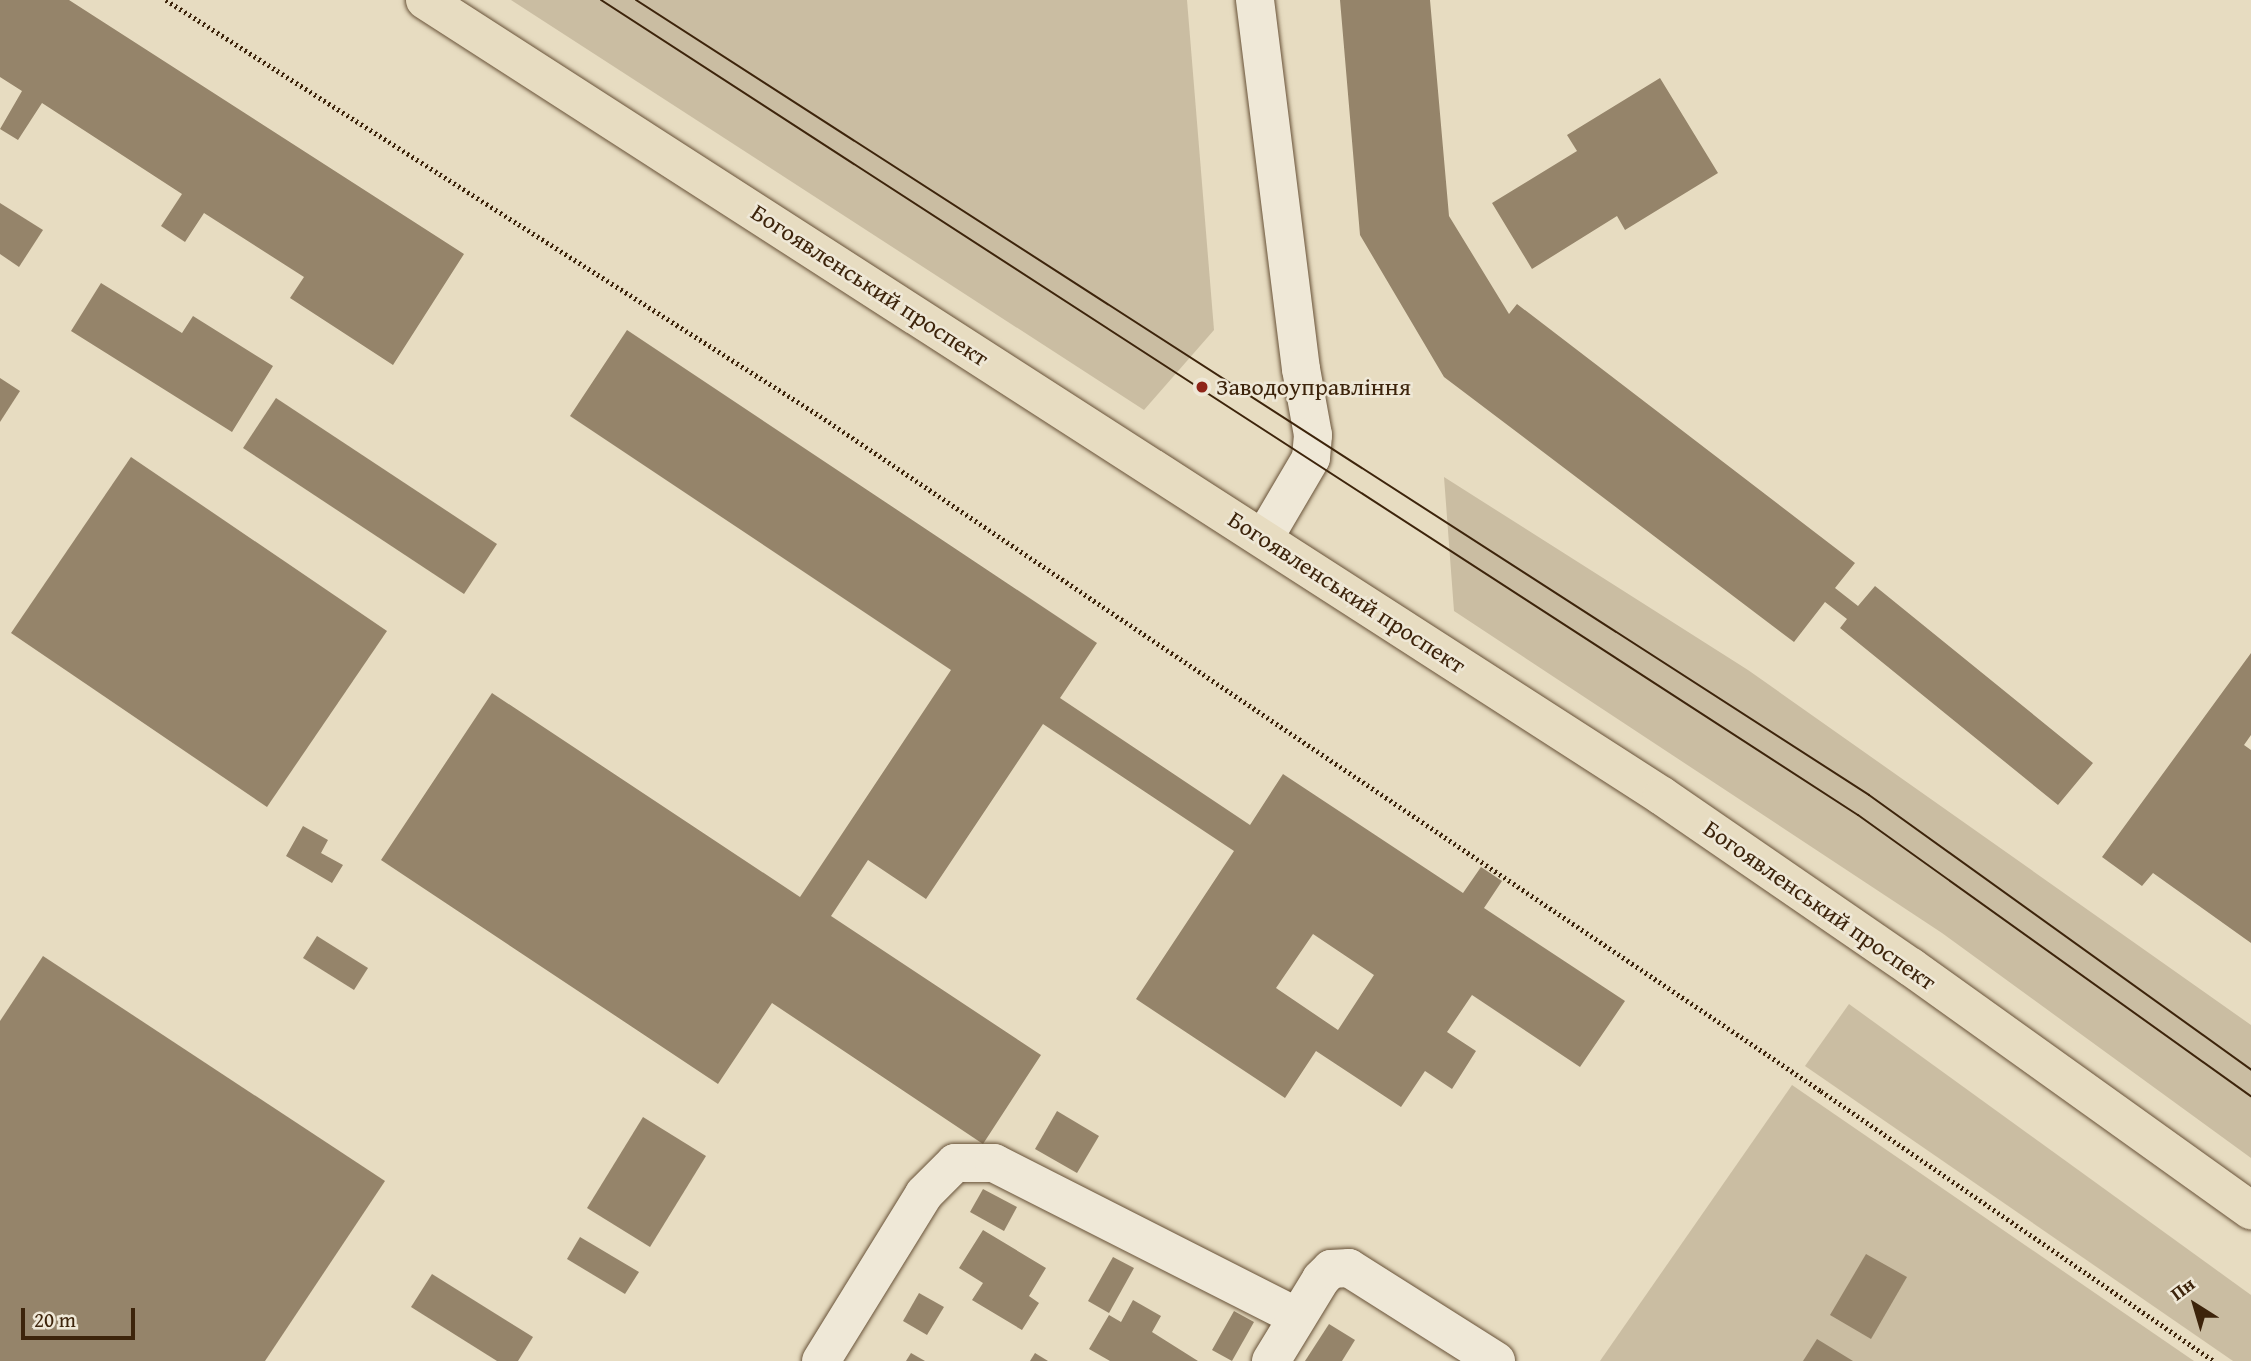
<!DOCTYPE html>
<html>
<head>
<meta charset="utf-8">
<style>
  body { margin:0 }
  #map { position:relative; width:2251px; height:1361px; overflow:hidden; background:#e7dcc1; font-family:"Gentium Book Plus",serif }
  div>[style] { position:absolute }
  .green>* { inset:0; background:#cabda2 }
  .building>* { inset:0; background:#95846a }
  .path>* { height:4.5px; margin-top:-2.25px; transform-origin:0; background:repeating-linear-gradient(90deg,#3d240b 0 2px,transparent 0 5.5px) }
  .roads { filter:drop-shadow(0 0 2px #685238) drop-shadow(0 0 2px #685238) }
  .minor>* { height:38px; margin:-19px; padding:0 19px; transform-origin:19px; border-radius:19px; background:#efe8d7 }
  .major>* { height:38px; margin:-19px; padding:0 19px; transform-origin:19px; border-radius:19px; background:#e7dcc1 }
  .tram>* { height:2px; margin:-1px; padding:0 1px; transform-origin:1px; border-radius:1px; background:#3d240b }
  .dots>* { width:19px; height:19px; translate:-50% -50%; box-sizing:border-box; border:4px solid #efe8d7; border-radius:50% }
  span { translate:-50% -50%; white-space:nowrap; text-align:center; line-height:1.15; -webkit-text-stroke:5px #efe8d7; paint-order:stroke }
  .street-label { font-size:24px; color:#3d240b }
  .poi-label { font-size:24px; color:#3d240b }
  .left { translate:0 -50%; text-align:left }
  .north { position:absolute; left:2160px; top:1270px; width:70px; height:70px; -webkit-text-stroke:5px #efe8d7; paint-order:stroke; rotate:323deg; font-size:19px; font-weight:700; line-height:28px; text-align:center; color:#3d240b }
  .north::after { content:''; display:block; margin:auto; width:24px; height:32px; background:#3d240b; clip-path:polygon(50% 0,100% 100%,50% 72%,0 100%) }
  .scale { position:absolute; left:21px; top:1308px; width:114px; height:32px; box-sizing:border-box; border:4px solid #3d240b; border-top:0; padding-left:9px; font-size:21px; line-height:24px; white-space:nowrap; color:#3d240b; -webkit-text-stroke:5px #efe8d7; paint-order:stroke }
</style>
</head>
<body>
<div id="map">
  <div class="green">
    <div style="clip-path:polygon(511px 0,1187px 0,1214px 330px,1144px 410px)"></div>
    <div style="clip-path:polygon(1444px 477px,1748px 670px,2251px 1025px,2251px 1158px,1942px 933px,1454px 611px)"></div>
    <div style="clip-path:polygon(1849px 1004px,2251px 1295px,2251px 1361px,2233px 1361px,1805px 1066px)"></div>
    <div style="clip-path:polygon(1792px 1085px,2194px 1361px,1600px 1361px)"></div>
  </div>
  <div class="building">
    <div style="clip-path:polygon(0 0,69px 0,464px 254px,393px 365px,290px 298px,304px 277px,204px 213px,185px 242px,161px 226px,182px 194px,42px 103px,18px 140px,0 129px,22px 91px,0 77px)"></div>
    <div style="clip-path:polygon(1340px 0,1430px 0,1449px 216px,1509px 314px,1517px 304px,1855px 563px,1835px 588px,1858px 606px,1875px 586px,2093px 763px,2058px 805px,1840px 628px,1847px 619px,1825px 602px,1794px 642px,1444px 377px,1360px 235px)"></div>
    <div style="clip-path:polygon(1660px 78px,1718px 173px,1625px 230px,1617px 216px,1532px 269px,1492px 203px,1577px 151px,1567px 135px)"></div>
    <div style="clip-path:polygon(0 203px,43px 230px,19px 267px,0 254px)"></div>
    <div style="clip-path:polygon(101px 283px,182px 333px,193px 316px,273px 366px,232px 432px,71px 331px)"></div>
    <div style="clip-path:polygon(evenodd,627px 330px,1097px 643px,1060px 698px,1250px 825px,1283px 774px,1463px 893px,1481px 867px,1502px 881px,1484px 908px,1625px 1001px,1580px 1067px,1472px 995px,1447px 1032px,1476px 1051px,1452px 1089px,1425px 1071px,1401px 1107px,1316px 1051px,1285px 1098px,1136px 999px,1234px 851px,1043px 724px,926px 899px,868px 860px,831px 916px,1041px 1055px,983px 1144px,772px 1003px,718px 1084px,381px 860px,492px 693px,800px 897px,951px 670px,570px 416px,627px 330px,1313px 934px,1374px 975px,1338px 1030px,1276px 988px,1313px 934px)"></div>
    <div style="clip-path:polygon(0 378px,20px 391px,0 422px)"></div>
    <div style="clip-path:polygon(276px 398px,497px 544px,464px 594px,243px 448px)"></div>
    <div style="clip-path:polygon(131px 457px,387px 631px,267px 807px,11px 633px)"></div>
    <div style="clip-path:polygon(2251px 653px,2251px 735px,2244px 745px,2251px 750px,2251px 943px,2153px 873px,2142px 886px,2102px 857px)"></div>
    <div style="clip-path:polygon(303px 826px,328px 840px,321px 853px,343px 865px,332px 883px,286px 856px)"></div>
    <div style="clip-path:polygon(317px 936px,368px 968px,354px 990px,303px 958px)"></div>
    <div style="clip-path:polygon(43px 956px,385px 1181px,265px 1361px,0 1361px,0 1021px)"></div>
    <div style="clip-path:polygon(1057px 1111px,1099px 1136px,1077px 1173px,1035px 1149px)"></div>
    <div style="clip-path:polygon(643px 1117px,706px 1156px,650px 1247px,587px 1208px)"></div>
    <div style="clip-path:polygon(983px 1189px,1017px 1207px,1004px 1231px,970px 1212px)"></div>
    <div style="clip-path:polygon(983px 1230px,1046px 1268px,1029px 1296px,1039px 1303px,1022px 1330px,972px 1300px,983px 1283px,959px 1268px)"></div>
    <div style="clip-path:polygon(580px 1237px,639px 1272px,625px 1294px,567px 1259px)"></div>
    <div style="clip-path:polygon(1866px 1254px,1907px 1277px,1871px 1339px,1830px 1315px)"></div>
    <div style="clip-path:polygon(1113px 1257px,1134px 1268px,1109px 1313px,1088px 1301px)"></div>
    <div style="clip-path:polygon(432px 1274px,533px 1337px,518px 1361px,497px 1361px,411px 1307px)"></div>
    <div style="clip-path:polygon(919px 1293px,944px 1307px,927px 1335px,903px 1321px)"></div>
    <div style="clip-path:polygon(1133px 1300px,1161px 1316px,1152px 1332px,1198px 1361px,1110px 1361px,1089px 1349px,1109px 1315px,1121px 1322px)"></div>
    <div style="clip-path:polygon(1234px 1311px,1254px 1322px,1232px 1361px,1212px 1350px)"></div>
    <div style="clip-path:polygon(1329px 1324px,1355px 1340px,1342px 1361px,1305px 1361px)"></div>
    <div style="clip-path:polygon(1817px 1339px,1853px 1361px,1803px 1361px)"></div>
    <div style="clip-path:polygon(911px 1353px,925px 1361px,906px 1361px)"></div>
    <div style="clip-path:polygon(1035px 1353px,1048px 1361px,1030px 1361px)"></div>
  </div>
  <div class="path">
    <div style="left:166px;top:0;width:775px;rotate:32.46deg"></div>
    <div style="left:820px;top:416px;width:1207px;rotate:33.99deg"></div>
    <div style="left:1821px;top:1091px;width:477px;rotate:34.5deg"></div>
  </div>
  <div class="roads">
    <div class="minor">
      <div style="left:1255px;top:0;width:372px;rotate:82.9deg"></div>
      <div style="left:1301px;top:369px;width:67px;rotate:79.7deg"></div>
      <div style="left:1313px;top:435px;width:23px;rotate:95deg"></div>
      <div style="left:1311px;top:458px;width:93px;rotate:120.4deg"></div>
      <div style="left:821px;top:1361px;width:196px;rotate:-58.3deg"></div>
      <div style="left:924px;top:1194px;width:44px;rotate:-45deg"></div>
      <div style="left:955px;top:1163px;width:39px"></div>
      <div style="left:994px;top:1163px;width:340px;rotate:26.9deg"></div>
      <div style="left:1271px;top:1361px;width:96px;rotate:-58.6deg"></div>
      <div style="left:1321px;top:1279px;width:14px;rotate:-45deg"></div>
      <div style="left:1331px;top:1269px;width:18px;rotate:-3deg"></div>
      <div style="left:1349px;top:1268px;width:174px;rotate:32.3deg"></div>
    </div>
    <div class="major">
      <div style="left:425px;top:0;width:1471px;rotate:32.76deg"></div>
      <div style="left:1662px;top:796px;width:302px;rotate:34.5deg"></div>
      <div style="left:1911px;top:967px;width:418px;rotate:35.6deg"></div>
    </div>
  </div>
  <div class="tram">
    <div style="left:601px;top:0;width:1498px;rotate:32.96deg"></div>
    <div style="left:1858px;top:815px;width:483px;rotate:35.6deg"></div>
    <div style="left:636px;top:0;width:1467px;rotate:32.81deg"></div>
    <div style="left:1869px;top:795px;width:471px;rotate:35.7deg"></div>
  </div>
  <div class="dots">
    <div style="left:1202px;top:387px;background:#8f2418"></div>
  </div>
  <div class="street-label">
    <span style="left:870px;top:285px;rotate:33deg">Богоявленський проспект</span>
    <span style="left:1347px;top:592px;rotate:33deg">Богоявленський проспект</span>
    <span style="left:1820px;top:905px;rotate:35deg">Богоявленський проспект</span>
  </div>
  <div class="poi-label">
    <span class="left" style="left:1216px;top:387px">Заводоуправління</span>
  </div>
  <div class="north">Пн</div>
  <div class="scale">20 m</div>
</div>
</body>
</html>
